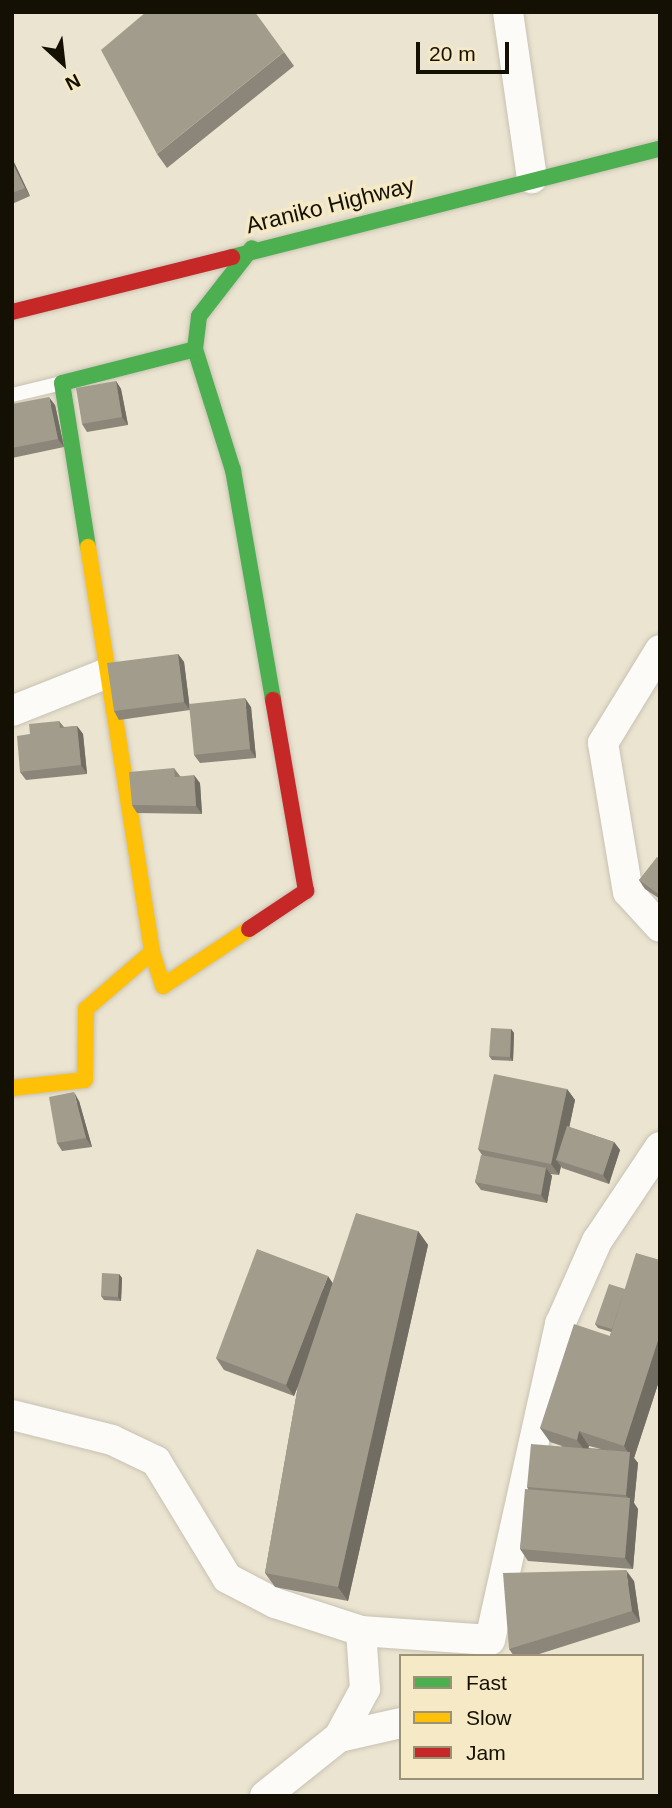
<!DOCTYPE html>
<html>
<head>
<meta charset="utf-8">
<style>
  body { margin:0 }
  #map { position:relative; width:672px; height:1808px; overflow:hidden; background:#ebe4d0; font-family:Arial,sans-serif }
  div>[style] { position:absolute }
  .roads { filter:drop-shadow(0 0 2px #c8c2b3) drop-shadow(0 0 2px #c8c2b3) }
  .lane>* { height:14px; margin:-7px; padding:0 7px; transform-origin:7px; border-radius:7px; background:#fcfbf8 }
  .street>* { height:30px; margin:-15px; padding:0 15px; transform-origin:15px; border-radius:15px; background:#fcfbf8 }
  .fast>* { height:16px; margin:-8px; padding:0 8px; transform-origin:8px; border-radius:8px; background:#4caf50 }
  .slow>* { height:16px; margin:-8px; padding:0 8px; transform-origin:8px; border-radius:8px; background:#ffc107 }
  .jam>* { height:16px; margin:-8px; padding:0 8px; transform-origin:8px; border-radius:8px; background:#c62828 }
  .wall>* { inset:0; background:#8b8679 }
  .shaded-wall>* { inset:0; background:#716d63 }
  .building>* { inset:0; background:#a29c8d }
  span { translate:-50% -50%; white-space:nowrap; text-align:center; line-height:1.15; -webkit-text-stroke:7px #f6e9c5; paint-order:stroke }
  .street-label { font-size:23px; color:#141004 }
  .frame { position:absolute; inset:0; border:14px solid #141004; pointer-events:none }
  .legend { position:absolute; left:399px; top:1654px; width:245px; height:126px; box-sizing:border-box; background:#f6e9c5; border:2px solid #9c9278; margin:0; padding:9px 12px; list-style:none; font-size:21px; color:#141004 }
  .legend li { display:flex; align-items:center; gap:14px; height:35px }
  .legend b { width:35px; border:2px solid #9c9278 }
  .north { position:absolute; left:28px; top:28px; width:70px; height:70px; -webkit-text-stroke:5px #f6e9c5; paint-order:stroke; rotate:153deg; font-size:19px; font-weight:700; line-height:28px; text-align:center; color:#141004 }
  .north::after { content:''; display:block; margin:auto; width:24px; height:32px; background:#141004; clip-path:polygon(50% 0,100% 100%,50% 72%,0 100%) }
  .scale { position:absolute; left:416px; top:42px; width:93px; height:32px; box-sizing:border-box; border:4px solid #141004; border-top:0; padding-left:9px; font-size:21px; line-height:24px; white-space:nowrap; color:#141004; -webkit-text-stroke:5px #f6e9c5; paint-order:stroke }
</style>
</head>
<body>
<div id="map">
  <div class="roads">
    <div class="lane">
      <div style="left:12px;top:395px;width:51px;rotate:-13.5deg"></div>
    </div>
    <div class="street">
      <div style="left:508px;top:12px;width:168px;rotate:81.8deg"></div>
      <div style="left:660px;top:650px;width:109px;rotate:121.5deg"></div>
      <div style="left:603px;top:743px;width:151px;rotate:80.5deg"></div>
      <div style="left:628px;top:892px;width:47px;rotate:47.6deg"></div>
      <div style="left:12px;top:711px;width:100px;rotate:-21.7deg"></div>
      <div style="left:12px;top:1415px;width:103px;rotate:14deg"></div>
      <div style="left:112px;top:1440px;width:49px;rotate:25.5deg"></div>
      <div style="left:156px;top:1461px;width:137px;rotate:58.7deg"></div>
      <div style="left:227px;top:1578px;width:54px;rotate:27.5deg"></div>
      <div style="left:275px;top:1603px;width:90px;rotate:18deg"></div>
      <div style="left:339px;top:1737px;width:55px;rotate:-61.6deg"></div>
      <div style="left:365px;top:1689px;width:58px;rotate:-93.9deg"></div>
      <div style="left:361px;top:1631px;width:129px;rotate:4deg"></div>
      <div style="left:490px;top:1640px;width:324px;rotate:-77.5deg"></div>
      <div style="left:560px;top:1324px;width:91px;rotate:-66deg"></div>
      <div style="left:597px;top:1241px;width:113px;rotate:-56.2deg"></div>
      <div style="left:265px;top:1796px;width:95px;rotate:-38.6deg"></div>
      <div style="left:339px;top:1737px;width:64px;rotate:-12.7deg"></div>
    </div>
    <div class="fast">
      <div style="left:232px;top:257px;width:441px;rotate:-14.2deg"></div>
      <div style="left:195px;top:349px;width:127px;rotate:72.6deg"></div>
      <div style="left:233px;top:470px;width:233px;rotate:80.1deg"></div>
      <div style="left:88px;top:547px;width:166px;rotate:-99deg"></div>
      <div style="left:62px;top:383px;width:137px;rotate:-14.3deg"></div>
      <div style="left:195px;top:349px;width:33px;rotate:-83deg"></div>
      <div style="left:199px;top:316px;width:86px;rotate:-52.1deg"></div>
    </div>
    <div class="slow">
      <div style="left:88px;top:547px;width:410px;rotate:81deg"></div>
      <div style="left:12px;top:1088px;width:73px;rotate:-6.3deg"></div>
      <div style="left:85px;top:1080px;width:71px;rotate:-89.2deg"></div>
      <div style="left:86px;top:1009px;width:87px;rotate:-40.8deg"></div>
      <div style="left:152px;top:952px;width:36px;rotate:72deg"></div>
      <div style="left:163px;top:986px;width:103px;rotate:-33.5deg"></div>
    </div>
    <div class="jam">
      <div style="left:12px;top:312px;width:227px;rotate:-14deg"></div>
      <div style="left:249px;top:929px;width:69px;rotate:-33.7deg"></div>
      <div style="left:306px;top:891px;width:194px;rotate:-99.8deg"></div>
    </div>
  </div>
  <div class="wall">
    <div style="clip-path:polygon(284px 52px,294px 66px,167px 168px,157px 154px)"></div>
    <div style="clip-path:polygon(12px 158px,30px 196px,12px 204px)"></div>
    <div style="clip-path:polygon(116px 381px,121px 389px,128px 425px,87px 432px,82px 424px)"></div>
    <div style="clip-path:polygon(12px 404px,55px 405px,64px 447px,12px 458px)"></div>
    <div style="clip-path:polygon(178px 654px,184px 662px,190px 710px,119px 720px,114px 711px)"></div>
    <div style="clip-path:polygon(251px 707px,256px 758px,200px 763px,194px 755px)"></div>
    <div style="clip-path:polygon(59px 721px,64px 727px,77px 726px,83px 734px,87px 774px,26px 780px,20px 772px,30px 734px)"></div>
    <div style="clip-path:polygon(174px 768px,180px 776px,200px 783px,202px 814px,137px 813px,132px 805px)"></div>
    <div style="clip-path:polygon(660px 859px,660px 899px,645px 889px,639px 880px)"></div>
    <div style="clip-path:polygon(511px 1029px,514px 1033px,513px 1061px,492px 1060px,489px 1056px)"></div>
    <div style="clip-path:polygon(567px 1089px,575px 1100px,569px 1127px,614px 1142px,620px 1150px,609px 1184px,562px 1168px,561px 1166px,559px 1175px,550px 1174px,552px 1176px,547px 1203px,481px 1190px,475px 1182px,482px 1155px,478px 1149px)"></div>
    <div style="clip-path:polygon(79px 1101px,92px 1147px,62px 1151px,57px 1143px)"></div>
    <div style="clip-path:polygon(418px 1231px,428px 1245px,348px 1601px,275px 1587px,265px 1573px,298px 1386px,294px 1396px,224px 1370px,216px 1358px,333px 1283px)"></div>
    <div style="clip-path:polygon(evenodd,660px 1260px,660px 1378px,634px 1458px,638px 1463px,634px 1503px,638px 1509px,633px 1569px,528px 1561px,520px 1549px,528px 1489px,527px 1487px,562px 1446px,550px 1442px,540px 1428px,610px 1336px,611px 1332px,598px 1328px,595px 1324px,625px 1289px,660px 1260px,589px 1446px,601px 1449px,588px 1448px,589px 1446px)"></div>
    <div style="clip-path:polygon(119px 1274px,122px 1278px,121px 1301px,104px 1300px,101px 1296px)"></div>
    <div style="clip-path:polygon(634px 1581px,640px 1622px,533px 1656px,514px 1656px,509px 1649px)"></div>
  </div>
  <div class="shaded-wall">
    <div style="clip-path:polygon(12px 158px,30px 196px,25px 188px,12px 162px)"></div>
    <div style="clip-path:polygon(116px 381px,121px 389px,128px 425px,122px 417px)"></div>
    <div style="clip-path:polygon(49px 397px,55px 405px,64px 447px,58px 439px)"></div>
    <div style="clip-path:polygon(178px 654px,184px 662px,190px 710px,184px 702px)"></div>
    <div style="clip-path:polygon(245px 698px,251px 707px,256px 758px,250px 749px)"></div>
    <div style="clip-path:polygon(77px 726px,83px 734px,87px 774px,81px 765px)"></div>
    <div style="clip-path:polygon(194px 775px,200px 783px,202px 814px,196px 806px)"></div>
    <div style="clip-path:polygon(511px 1029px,514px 1033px,513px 1061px,510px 1057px)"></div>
    <div style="clip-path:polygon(567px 1089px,575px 1100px,562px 1162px,556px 1160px,561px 1166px,559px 1175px,551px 1164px)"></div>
    <div style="clip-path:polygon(74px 1092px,79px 1101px,92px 1147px,86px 1138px)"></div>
    <div style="clip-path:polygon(614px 1142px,620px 1150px,609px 1184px,603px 1175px)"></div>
    <div style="clip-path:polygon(546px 1168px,552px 1176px,547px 1203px,541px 1195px)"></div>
    <div style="clip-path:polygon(418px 1231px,428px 1245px,348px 1601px,338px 1587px)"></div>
    <div style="clip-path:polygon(119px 1274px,122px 1278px,121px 1301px,118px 1297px)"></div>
    <div style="clip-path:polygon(328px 1276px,336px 1288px,294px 1396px,286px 1385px)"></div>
    <div style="clip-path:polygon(660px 1334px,660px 1378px,634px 1458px,638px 1463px,634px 1503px,638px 1509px,633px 1569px,625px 1558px,630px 1501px,626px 1495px,629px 1454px,624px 1446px)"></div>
    <div style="clip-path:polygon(579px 1431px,589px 1446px,587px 1454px,577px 1440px)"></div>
    <div style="clip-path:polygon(626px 1570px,634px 1581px,640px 1622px,632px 1611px)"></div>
  </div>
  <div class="building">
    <div style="clip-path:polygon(146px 12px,255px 12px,284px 52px,157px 154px,101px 50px)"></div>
    <div style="clip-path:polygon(12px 162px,25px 188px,12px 193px)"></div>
    <div style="clip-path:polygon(116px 381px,122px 417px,82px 424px,76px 388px)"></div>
    <div style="clip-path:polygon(49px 397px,58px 439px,12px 448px,12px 404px)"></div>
    <div style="clip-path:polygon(178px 654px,184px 702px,114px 711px,107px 663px)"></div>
    <div style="clip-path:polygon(245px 698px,250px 749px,194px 755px,189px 704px)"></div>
    <div style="clip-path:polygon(59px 721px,60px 728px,77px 726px,81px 765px,20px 772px,17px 736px,30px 734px,29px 724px)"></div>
    <div style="clip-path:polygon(174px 768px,175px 777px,194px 775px,196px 806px,132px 805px,129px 772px)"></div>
    <div style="clip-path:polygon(657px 857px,660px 859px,660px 895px,639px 880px)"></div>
    <div style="clip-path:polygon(491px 1028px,511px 1029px,510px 1057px,489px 1056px)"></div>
    <div style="clip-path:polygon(494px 1074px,567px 1089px,551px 1164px,478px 1149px)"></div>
    <div style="clip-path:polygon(74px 1092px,86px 1138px,57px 1143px,49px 1097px)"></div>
    <div style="clip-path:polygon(567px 1126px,614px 1142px,603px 1175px,556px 1160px)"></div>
    <div style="clip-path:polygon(481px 1155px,546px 1168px,541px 1195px,475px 1182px)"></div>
    <div style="clip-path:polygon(356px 1213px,418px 1231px,338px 1587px,265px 1573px,298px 1386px)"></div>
    <div style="clip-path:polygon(257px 1249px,328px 1276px,286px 1385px,216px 1358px)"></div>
    <div style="clip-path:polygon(636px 1253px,660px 1260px,660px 1334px,624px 1446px,579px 1431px,577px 1440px,540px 1428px,574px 1324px,610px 1336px)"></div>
    <div style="clip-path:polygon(102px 1273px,119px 1274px,118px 1297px,101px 1296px)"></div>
    <div style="clip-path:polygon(609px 1284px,625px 1289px,612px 1329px,595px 1324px)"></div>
    <div style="clip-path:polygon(531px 1444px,630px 1452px,626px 1495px,527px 1487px)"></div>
    <div style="clip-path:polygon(525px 1489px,630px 1498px,625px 1558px,520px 1549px)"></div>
    <div style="clip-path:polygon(626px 1570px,632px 1611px,509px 1649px,503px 1573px)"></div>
  </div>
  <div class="street-label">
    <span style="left:330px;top:205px;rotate:-14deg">Araniko Highway</span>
  </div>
  <div class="frame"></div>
  <ul class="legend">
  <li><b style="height:9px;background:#4caf50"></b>Fast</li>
  <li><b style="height:9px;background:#ffc107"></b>Slow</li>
  <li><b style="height:9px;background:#c62828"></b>Jam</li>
  </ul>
  <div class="north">N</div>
  <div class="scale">20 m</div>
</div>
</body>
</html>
